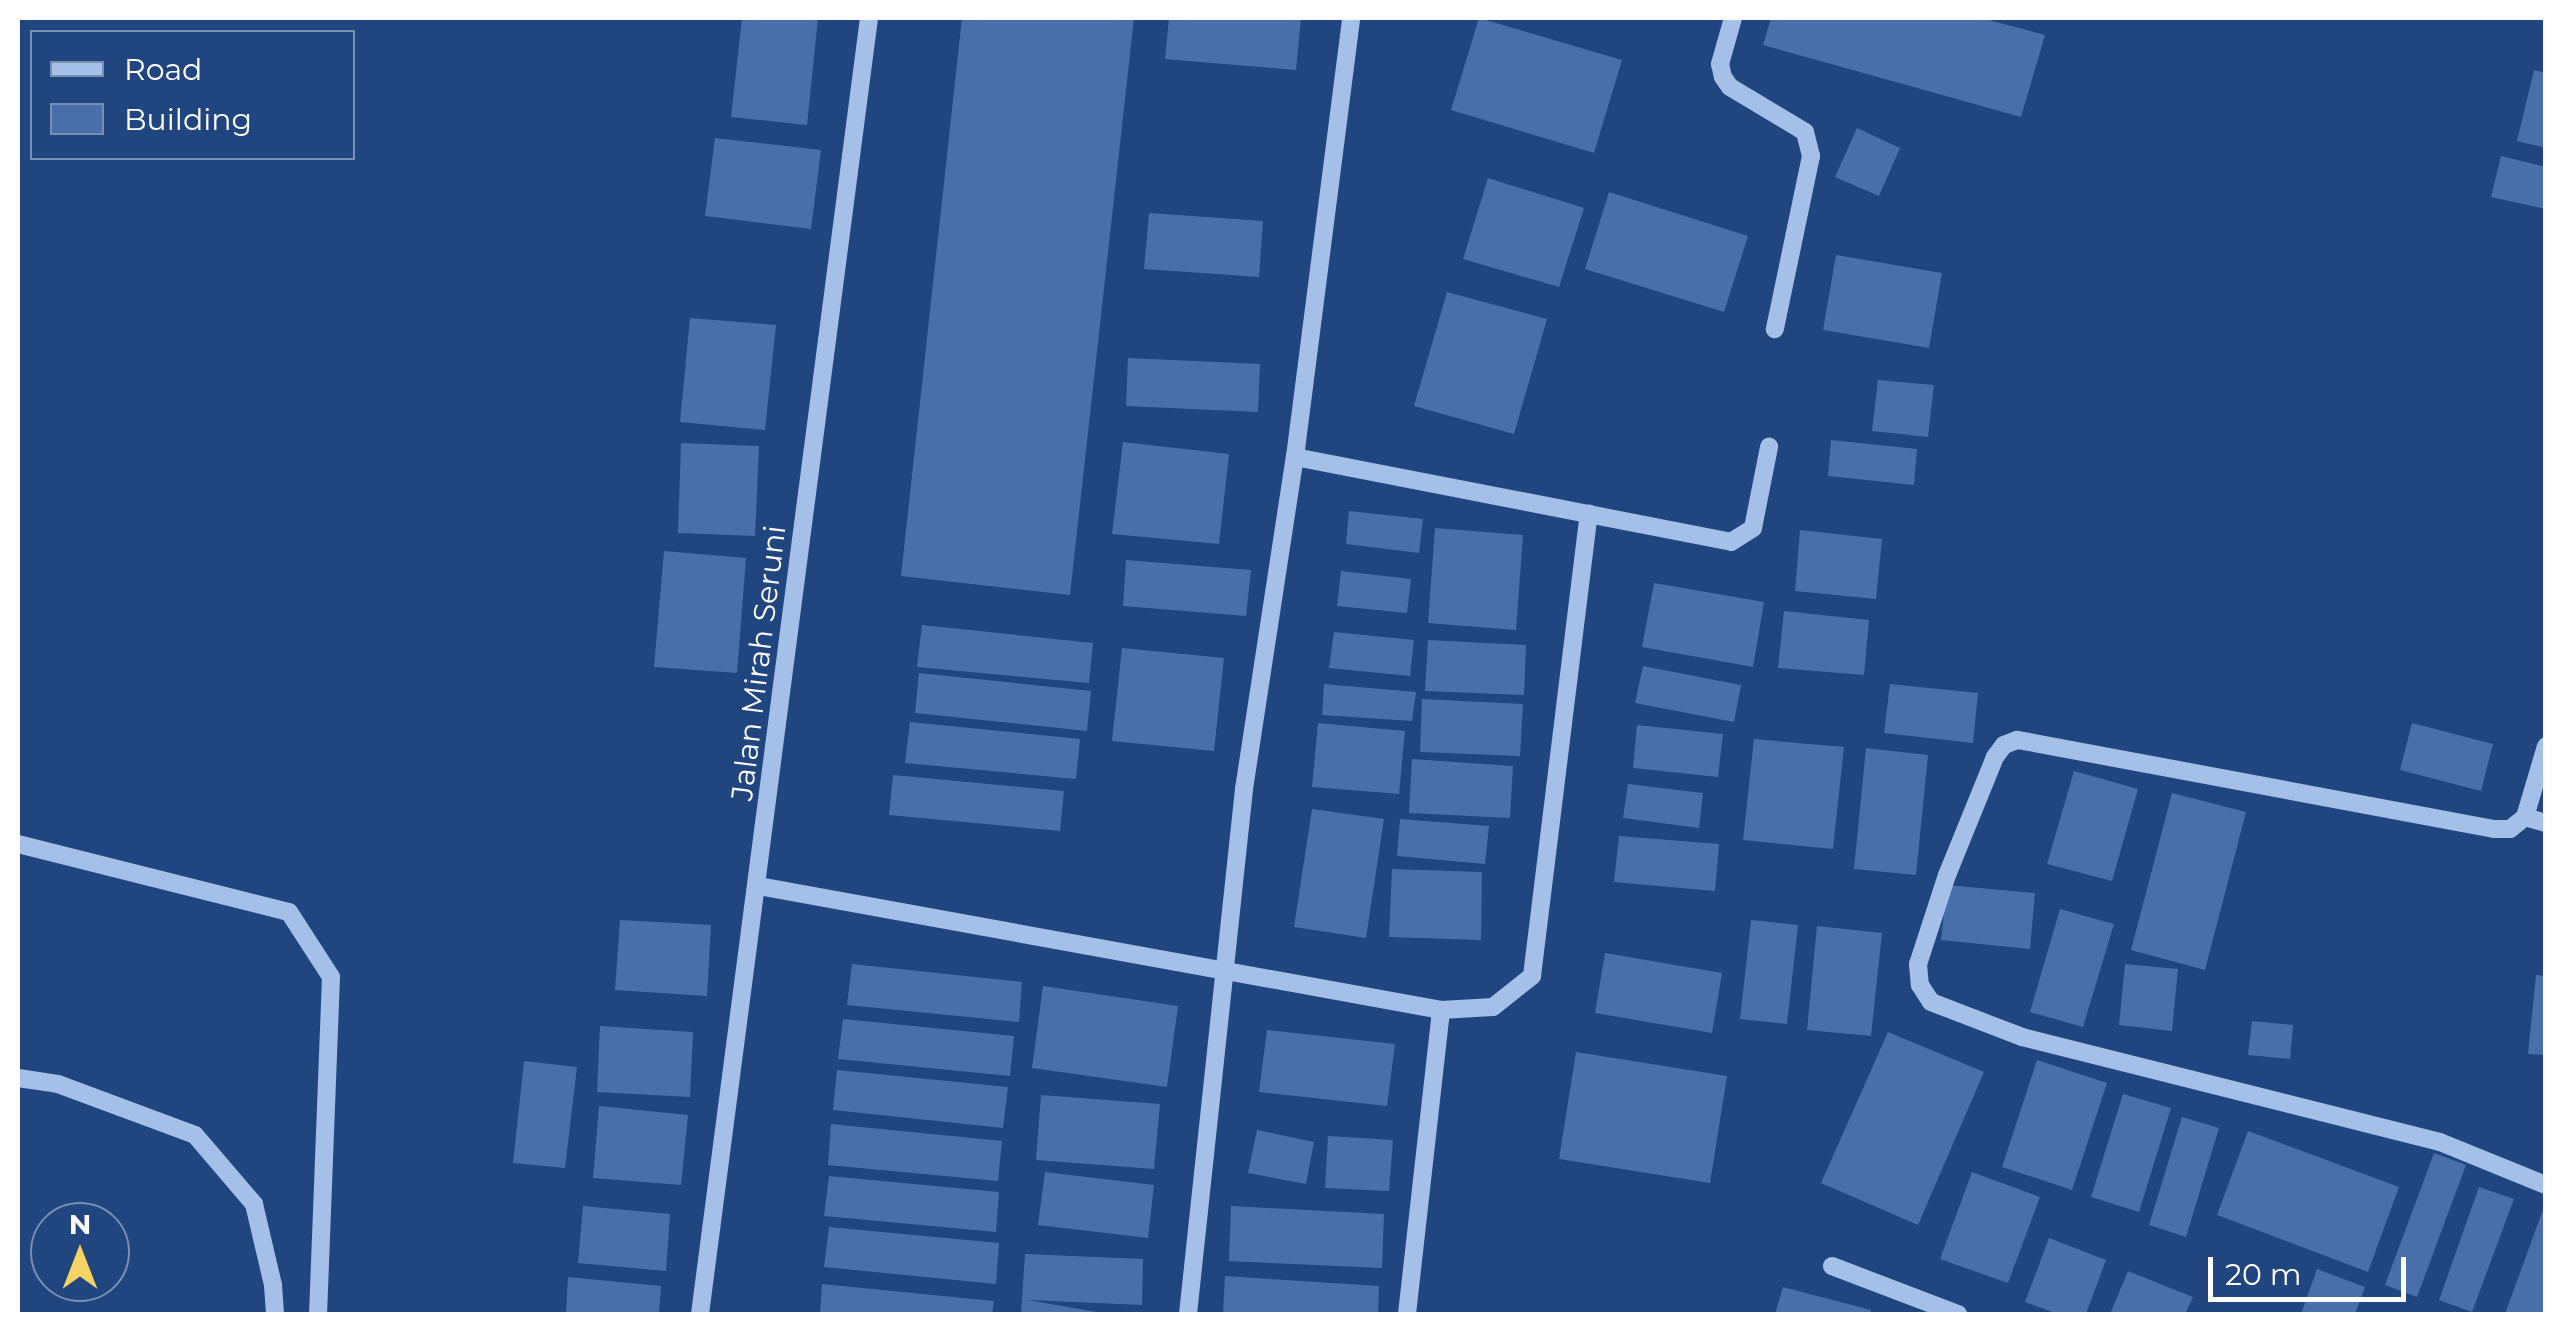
<!DOCTYPE html>
<html>
<head>
<meta charset="utf-8">
<style>
  body { margin:0 }
  #map { position:relative; width:2563px; height:1332px; overflow:hidden; background:#20457f; font-family:Montserrat,sans-serif }
  div>[style] { position:absolute }
  .building>* { inset:0; background:#486fa9 }
  .minor>* { height:18px; margin:-9px; padding:0 9px; transform-origin:9px; border-radius:9px; background:#a4c0e8 }
  span { translate:-50% -50%; white-space:nowrap; text-align:center; line-height:1.15; -webkit-text-stroke:8px #20457f; paint-order:stroke }
  .street-label { font-size:30px; color:#fff }
  .frame { position:absolute; inset:0; border:20px solid #fff; pointer-events:none }
  .legend { position:absolute; left:30px; top:30px; width:325px; height:130px; box-sizing:border-box; background:#20457f; border:2px solid #798fb2; margin:0; padding:12px 18px; list-style:none; font-size:30px; color:#fff }
  .legend li { display:flex; align-items:center; gap:20px; height:50px }
  .legend b { width:50px; border:2px solid #798fb2 }
  .north { position:absolute; left:30px; top:1202px; width:100px; height:100px; box-sizing:border-box; background:#20457f; border:2px solid #798fb2; border-radius:50%; rotate:0deg; font-size:28px; font-weight:700; line-height:40px; text-align:center; color:#fff }
  .north::after { content:''; display:block; margin:auto; width:35px; height:45px; background:#f5d264; clip-path:polygon(50% 0,100% 100%,50% 72%,0 100%) }
  .scale { position:absolute; left:2208px; top:1257px; width:198px; height:45px; box-sizing:border-box; border:5px solid #fff; border-top:0; padding-left:12px; font-size:30px; line-height:35px; white-space:nowrap; color:#fff; -webkit-text-stroke:8px #20457f; paint-order:stroke }
</style>
</head>
<body>
<div id="map">
  <div class="building">
    <div style="clip-path:polygon(742px 18px,818px 18px,807px 125px,731px 117px)"></div>
    <div style="clip-path:polygon(962px 18px,1134px 18px,1070px 595px,901px 576px)"></div>
    <div style="clip-path:polygon(1169px 18px,1301px 18px,1296px 70px,1165px 59px)"></div>
    <div style="clip-path:polygon(1479px 18px,1622px 60px,1594px 153px,1451px 110px)"></div>
    <div style="clip-path:polygon(1771px 18px,1981px 18px,2045px 35px,2021px 117px,1763px 45px)"></div>
    <div style="clip-path:polygon(2534px 70px,2546px 73px,2546px 148px,2517px 141px)"></div>
    <div style="clip-path:polygon(1857px 128px,1900px 148px,1879px 196px,1835px 177px)"></div>
    <div style="clip-path:polygon(715px 138px,821px 150px,811px 229px,705px 216px)"></div>
    <div style="clip-path:polygon(2501px 156px,2546px 167px,2546px 209px,2491px 197px)"></div>
    <div style="clip-path:polygon(1488px 178px,1584px 208px,1559px 287px,1463px 259px)"></div>
    <div style="clip-path:polygon(1609px 192px,1748px 236px,1724px 312px,1585px 269px)"></div>
    <div style="clip-path:polygon(1149px 213px,1263px 221px,1259px 277px,1144px 269px)"></div>
    <div style="clip-path:polygon(1836px 255px,1942px 273px,1929px 348px,1823px 330px)"></div>
    <div style="clip-path:polygon(1447px 292px,1547px 319px,1514px 434px,1414px 406px)"></div>
    <div style="clip-path:polygon(690px 318px,776px 325px,765px 430px,680px 422px)"></div>
    <div style="clip-path:polygon(1128px 358px,1260px 364px,1258px 412px,1126px 406px)"></div>
    <div style="clip-path:polygon(1878px 380px,1934px 385px,1928px 437px,1872px 431px)"></div>
    <div style="clip-path:polygon(1831px 440px,1917px 449px,1914px 485px,1828px 476px)"></div>
    <div style="clip-path:polygon(1123px 442px,1229px 454px,1219px 544px,1112px 534px)"></div>
    <div style="clip-path:polygon(681px 443px,759px 446px,755px 536px,678px 533px)"></div>
    <div style="clip-path:polygon(1349px 511px,1423px 519px,1419px 553px,1346px 544px)"></div>
    <div style="clip-path:polygon(1435px 528px,1523px 535px,1516px 630px,1428px 623px)"></div>
    <div style="clip-path:polygon(1800px 530px,1882px 539px,1876px 599px,1795px 591px)"></div>
    <div style="clip-path:polygon(664px 551px,746px 558px,737px 673px,654px 667px)"></div>
    <div style="clip-path:polygon(1126px 560px,1251px 570px,1246px 616px,1123px 606px)"></div>
    <div style="clip-path:polygon(1341px 571px,1411px 579px,1407px 613px,1337px 606px)"></div>
    <div style="clip-path:polygon(1654px 583px,1764px 602px,1753px 667px,1642px 647px)"></div>
    <div style="clip-path:polygon(1784px 611px,1869px 620px,1864px 675px,1778px 668px)"></div>
    <div style="clip-path:polygon(922px 625px,1093px 643px,1089px 683px,917px 667px)"></div>
    <div style="clip-path:polygon(1334px 632px,1414px 640px,1410px 676px,1329px 668px)"></div>
    <div style="clip-path:polygon(1428px 640px,1526px 645px,1524px 695px,1425px 691px)"></div>
    <div style="clip-path:polygon(1122px 648px,1224px 658px,1214px 751px,1112px 741px)"></div>
    <div style="clip-path:polygon(1643px 666px,1741px 685px,1734px 722px,1635px 703px)"></div>
    <div style="clip-path:polygon(919px 673px,1091px 691px,1087px 731px,915px 713px)"></div>
    <div style="clip-path:polygon(1324px 684px,1416px 692px,1412px 721px,1322px 715px)"></div>
    <div style="clip-path:polygon(1890px 684px,1978px 693px,1973px 743px,1884px 733px)"></div>
    <div style="clip-path:polygon(1422px 699px,1523px 704px,1520px 756px,1420px 752px)"></div>
    <div style="clip-path:polygon(910px 722px,1080px 739px,1076px 779px,905px 763px)"></div>
    <div style="clip-path:polygon(1318px 723px,1405px 731px,1399px 794px,1312px 787px)"></div>
    <div style="clip-path:polygon(2412px 723px,2493px 744px,2481px 791px,2400px 770px)"></div>
    <div style="clip-path:polygon(1637px 725px,1723px 734px,1718px 777px,1633px 768px)"></div>
    <div style="clip-path:polygon(1754px 739px,1844px 747px,1833px 849px,1743px 840px)"></div>
    <div style="clip-path:polygon(1866px 748px,1928px 755px,1916px 875px,1854px 869px)"></div>
    <div style="clip-path:polygon(1412px 759px,1513px 766px,1510px 818px,1409px 813px)"></div>
    <div style="clip-path:polygon(2074px 771px,2138px 789px,2112px 881px,2047px 864px)"></div>
    <div style="clip-path:polygon(893px 775px,1064px 791px,1060px 831px,889px 815px)"></div>
    <div style="clip-path:polygon(1628px 784px,1703px 793px,1699px 828px,1623px 818px)"></div>
    <div style="clip-path:polygon(2172px 793px,2246px 812px,2205px 970px,2131px 950px)"></div>
    <div style="clip-path:polygon(1312px 809px,1384px 819px,1366px 938px,1294px 927px)"></div>
    <div style="clip-path:polygon(1400px 819px,1489px 826px,1485px 864px,1397px 856px)"></div>
    <div style="clip-path:polygon(1619px 836px,1719px 844px,1715px 891px,1614px 882px)"></div>
    <div style="clip-path:polygon(1392px 869px,1482px 872px,1481px 940px,1389px 937px)"></div>
    <div style="clip-path:polygon(1947px 885px,2035px 893px,2030px 949px,1941px 940px)"></div>
    <div style="clip-path:polygon(2060px 909px,2114px 924px,2083px 1027px,2030px 1012px)"></div>
    <div style="clip-path:polygon(620px 920px,711px 925px,707px 996px,615px 990px)"></div>
    <div style="clip-path:polygon(1751px 920px,1798px 925px,1787px 1024px,1740px 1019px)"></div>
    <div style="clip-path:polygon(1817px 926px,1882px 933px,1871px 1036px,1807px 1030px)"></div>
    <div style="clip-path:polygon(1605px 953px,1722px 973px,1712px 1033px,1595px 1013px)"></div>
    <div style="clip-path:polygon(852px 964px,1022px 982px,1019px 1022px,847px 1005px)"></div>
    <div style="clip-path:polygon(2125px 964px,2178px 969px,2172px 1031px,2119px 1025px)"></div>
    <div style="clip-path:polygon(2536px 975px,2546px 976px,2546px 1055px,2528px 1054px)"></div>
    <div style="clip-path:polygon(1043px 986px,1178px 1006px,1167px 1087px,1032px 1068px)"></div>
    <div style="clip-path:polygon(843px 1019px,1014px 1036px,1010px 1076px,838px 1059px)"></div>
    <div style="clip-path:polygon(2252px 1021px,2293px 1025px,2290px 1059px,2248px 1055px)"></div>
    <div style="clip-path:polygon(600px 1026px,693px 1032px,690px 1097px,597px 1092px)"></div>
    <div style="clip-path:polygon(1267px 1030px,1395px 1044px,1387px 1106px,1259px 1092px)"></div>
    <div style="clip-path:polygon(1888px 1032px,1984px 1072px,1918px 1225px,1821px 1183px)"></div>
    <div style="clip-path:polygon(1576px 1052px,1727px 1076px,1710px 1183px,1559px 1159px)"></div>
    <div style="clip-path:polygon(2037px 1060px,2107px 1083px,2072px 1190px,2002px 1167px)"></div>
    <div style="clip-path:polygon(524px 1061px,577px 1067px,565px 1168px,513px 1163px)"></div>
    <div style="clip-path:polygon(837px 1070px,1008px 1087px,1003px 1128px,833px 1110px)"></div>
    <div style="clip-path:polygon(2123px 1094px,2171px 1108px,2139px 1212px,2091px 1197px)"></div>
    <div style="clip-path:polygon(1041px 1095px,1160px 1104px,1154px 1169px,1036px 1160px)"></div>
    <div style="clip-path:polygon(599px 1106px,688px 1115px,681px 1185px,593px 1178px)"></div>
    <div style="clip-path:polygon(2182px 1117px,2219px 1128px,2186px 1237px,2149px 1225px)"></div>
    <div style="clip-path:polygon(831px 1124px,1002px 1141px,998px 1181px,828px 1165px)"></div>
    <div style="clip-path:polygon(1257px 1130px,1314px 1142px,1306px 1184px,1248px 1173px)"></div>
    <div style="clip-path:polygon(2248px 1131px,2399px 1187px,2368px 1272px,2217px 1215px)"></div>
    <div style="clip-path:polygon(1328px 1136px,1393px 1140px,1389px 1191px,1325px 1188px)"></div>
    <div style="clip-path:polygon(2434px 1153px,2466px 1165px,2417px 1297px,2385px 1285px)"></div>
    <div style="clip-path:polygon(1045px 1172px,1154px 1185px,1148px 1238px,1038px 1225px)"></div>
    <div style="clip-path:polygon(1972px 1172px,2040px 1197px,2008px 1283px,1940px 1259px)"></div>
    <div style="clip-path:polygon(829px 1176px,999px 1192px,996px 1232px,824px 1216px)"></div>
    <div style="clip-path:polygon(2479px 1187px,2514px 1199px,2472px 1312px,2439px 1300px)"></div>
    <div style="clip-path:polygon(2545px 1204px,2546px 1314px,2505px 1314px)"></div>
    <div style="clip-path:polygon(583px 1206px,670px 1214px,666px 1271px,578px 1263px)"></div>
    <div style="clip-path:polygon(1231px 1206px,1384px 1214px,1382px 1268px,1229px 1261px)"></div>
    <div style="clip-path:polygon(829px 1227px,999px 1243px,996px 1284px,824px 1267px)"></div>
    <div style="clip-path:polygon(2049px 1238px,2106px 1260px,2086px 1314px,2058px 1314px,2025px 1302px)"></div>
    <div style="clip-path:polygon(1025px 1254px,1143px 1259px,1142px 1305px,1028px 1300px,1108px 1314px,1021px 1314px)"></div>
    <div style="clip-path:polygon(2317px 1269px,2365px 1287px,2355px 1314px,2301px 1314px)"></div>
    <div style="clip-path:polygon(2128px 1271px,2193px 1297px,2185px 1314px,2110px 1314px)"></div>
    <div style="clip-path:polygon(1225px 1276px,1379px 1286px,1378px 1314px,1223px 1314px)"></div>
    <div style="clip-path:polygon(568px 1277px,661px 1286px,659px 1314px,566px 1314px)"></div>
    <div style="clip-path:polygon(822px 1284px,994px 1301px,992px 1314px,820px 1314px)"></div>
    <div style="clip-path:polygon(1783px 1287px,1871px 1310px,1870px 1314px,1775px 1314px)"></div>
  </div>
  <div class="minor">
    <div style="left:1733px;top:18px;width:48px;rotate:105.8deg"></div>
    <div style="left:1720px;top:64px;width:13px;rotate:77deg"></div>
    <div style="left:1723px;top:77px;width:12px;rotate:55deg"></div>
    <div style="left:1730px;top:87px;width:87px;rotate:31deg"></div>
    <div style="left:1805px;top:132px;width:25px;rotate:76deg"></div>
    <div style="left:1811px;top:156px;width:177px;rotate:101.8deg"></div>
    <div style="left:1295px;top:457px;width:444px;rotate:11deg"></div>
    <div style="left:1731px;top:542px;width:26px;rotate:-32deg"></div>
    <div style="left:1753px;top:528px;width:83px;rotate:-78.8deg"></div>
    <div style="left:2525px;top:817px;width:19px;rotate:141deg"></div>
    <div style="left:2510px;top:829px;width:16px;rotate:180deg"></div>
    <div style="left:2494px;top:829px;width:485px;rotate:-169.4deg"></div>
    <div style="left:2017px;top:740px;width:14px;rotate:159deg"></div>
    <div style="left:2004px;top:745px;width:15px;rotate:127deg"></div>
    <div style="left:1995px;top:757px;width:127px;rotate:112.1deg"></div>
    <div style="left:1947px;top:875px;width:94px;rotate:108deg"></div>
    <div style="left:1918px;top:964px;width:21px;rotate:85deg"></div>
    <div style="left:1920px;top:985px;width:20px;rotate:57deg"></div>
    <div style="left:1931px;top:1002px;width:97px;rotate:21deg"></div>
    <div style="left:2022px;top:1037px;width:431px;rotate:14.1deg"></div>
    <div style="left:2440px;top:1142px;width:114px;rotate:22.1deg"></div>
    <div style="left:2525px;top:817px;width:74px;rotate:-73.5deg"></div>
    <div style="left:2525px;top:817px;width:22px;rotate:16deg"></div>
    <div style="left:18px;top:844px;width:279px;rotate:14.1deg"></div>
    <div style="left:289px;top:912px;width:77px;rotate:57.1deg"></div>
    <div style="left:331px;top:977px;width:337px;rotate:92.2deg"></div>
    <div style="left:758px;top:886px;width:694px;rotate:10.29deg"></div>
    <div style="left:1441px;top:1010px;width:52px;rotate:-3.3deg"></div>
    <div style="left:1493px;top:1007px;width:50px;rotate:-38.5deg"></div>
    <div style="left:1532px;top:976px;width:466px;rotate:-83deg"></div>
    <div style="left:18px;top:1078px;width:40px;rotate:8.5deg"></div>
    <div style="left:58px;top:1084px;width:146px;rotate:20.4deg"></div>
    <div style="left:195px;top:1135px;width:91px;rotate:49.5deg"></div>
    <div style="left:254px;top:1204px;width:83px;rotate:76.8deg"></div>
    <div style="left:273px;top:1285px;width:29px;rotate:86deg"></div>
    <div style="left:1832px;top:1266px;width:135px;rotate:20.9deg"></div>
    <div style="left:700px;top:1314px;width:1307px;rotate:-82.57deg"></div>
    <div style="left:1188px;top:1314px;width:528px;rotate:-83.91deg"></div>
    <div style="left:1244px;top:789px;width:336px;rotate:-81.3deg"></div>
    <div style="left:1295px;top:457px;width:443px;rotate:-82.7deg"></div>
    <div style="left:1407px;top:1314px;width:306px;rotate:-83.6deg"></div>
  </div>
  <div class="street-label">
    <span style="left:759px;top:663px;rotate:-83deg">Jalan Mirah Seruni</span>
  </div>
  <div class="frame"></div>
  <ul class="legend">
  <li><b style="height:12px;background:#a4c0e8"></b>Road</li>
  <li><b style="height:28px;background:#486fa9"></b>Building</li>
  </ul>
  <div class="north">N</div>
  <div class="scale">20 m</div>
</div>
</body>
</html>
